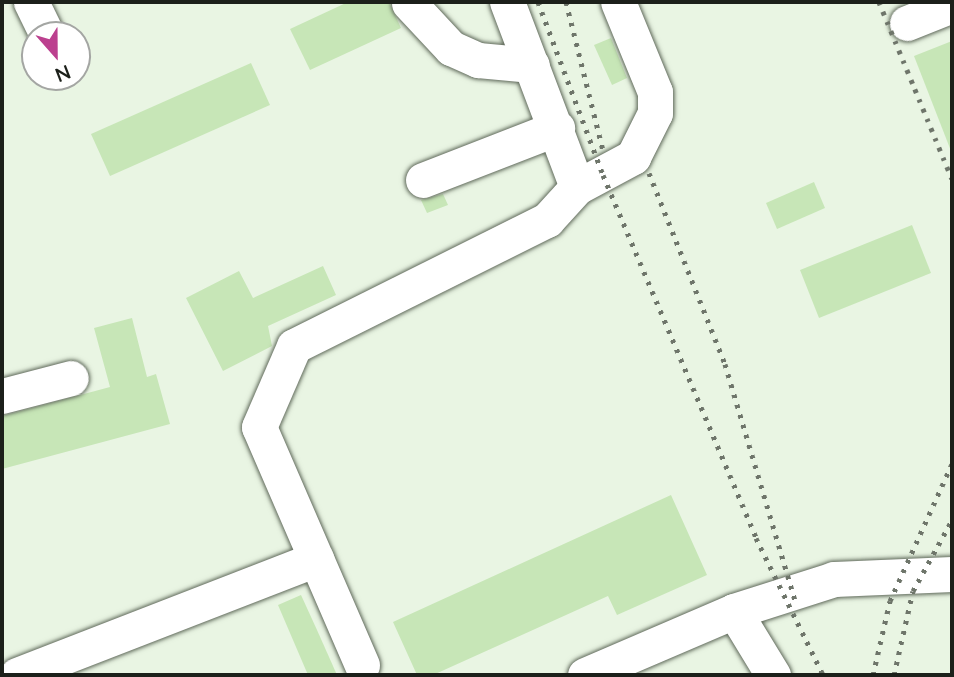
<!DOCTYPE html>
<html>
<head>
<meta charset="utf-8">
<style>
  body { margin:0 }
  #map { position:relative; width:954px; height:677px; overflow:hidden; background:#e9f5e3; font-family:Lato,sans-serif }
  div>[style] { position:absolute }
  .building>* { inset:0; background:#c7e6b7 }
  .roads { filter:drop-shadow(0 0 2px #606a5b) drop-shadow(0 0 2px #606a5b) }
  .minor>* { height:35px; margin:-17.5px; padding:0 17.5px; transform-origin:17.5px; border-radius:17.5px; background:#fff }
  .rail>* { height:5px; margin-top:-2.5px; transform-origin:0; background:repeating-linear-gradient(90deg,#6e756a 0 3.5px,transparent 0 10.5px) }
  span { translate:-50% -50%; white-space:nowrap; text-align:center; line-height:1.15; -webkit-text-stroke:5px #fff; paint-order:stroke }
  .frame { position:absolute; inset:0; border:4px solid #1c201a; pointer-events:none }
  .north { position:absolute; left:21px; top:21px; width:70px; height:70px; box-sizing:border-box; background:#fff; border:2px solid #a4a6a3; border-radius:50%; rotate:159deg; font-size:19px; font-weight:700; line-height:28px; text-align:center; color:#1c201a }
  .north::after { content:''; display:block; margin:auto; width:24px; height:32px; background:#bc408f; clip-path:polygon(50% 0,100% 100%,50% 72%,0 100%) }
</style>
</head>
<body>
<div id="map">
  <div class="building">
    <div style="clip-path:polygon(348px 2px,389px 2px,401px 28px,310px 70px,290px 29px)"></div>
    <div style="clip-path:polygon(611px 38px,627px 78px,612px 85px,594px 45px)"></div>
    <div style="clip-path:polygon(952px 41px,952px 151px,951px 151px,914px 56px)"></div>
    <div style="clip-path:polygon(251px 63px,270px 105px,110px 176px,91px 134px)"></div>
    <div style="clip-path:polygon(814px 182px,825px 208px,777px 229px,766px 203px)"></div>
    <div style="clip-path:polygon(443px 194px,448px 205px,427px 213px,421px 200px)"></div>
    <div style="clip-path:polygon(912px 225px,931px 273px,819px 318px,800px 270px)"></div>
    <div style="clip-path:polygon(323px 266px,336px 295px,268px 326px,272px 346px,223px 371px,186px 298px,239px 271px,253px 298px)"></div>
    <div style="clip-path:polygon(132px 318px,147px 377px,156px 374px,170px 424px,2px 469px,2px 416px,110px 387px,94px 328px)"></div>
    <div style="clip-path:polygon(671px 495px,707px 575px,617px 615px,608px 596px,433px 675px,417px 675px,393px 622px)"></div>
    <div style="clip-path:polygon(301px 595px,317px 630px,337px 675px,308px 675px,278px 605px)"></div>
  </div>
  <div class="roads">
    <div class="minor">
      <div style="left:31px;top:2px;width:37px;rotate:64deg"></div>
      <div style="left:409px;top:3px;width:62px;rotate:47deg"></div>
      <div style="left:451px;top:48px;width:30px;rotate:24deg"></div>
      <div style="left:478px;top:60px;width:54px;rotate:5.3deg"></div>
      <div style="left:907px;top:23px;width:48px;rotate:-21.8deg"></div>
      <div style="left:423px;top:180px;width:144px;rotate:-21.2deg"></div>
      <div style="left:577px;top:187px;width:64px;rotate:-28.2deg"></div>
      <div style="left:633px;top:157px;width:49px;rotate:-63.4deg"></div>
      <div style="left:655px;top:113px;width:21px;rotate:-90deg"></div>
      <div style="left:655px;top:92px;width:97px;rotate:-112.3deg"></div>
      <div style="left:2px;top:396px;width:71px;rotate:-14.6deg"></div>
      <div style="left:734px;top:611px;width:75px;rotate:58.6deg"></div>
      <div style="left:362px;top:665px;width:259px;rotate:-113.4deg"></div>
      <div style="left:259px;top:427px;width:88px;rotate:-66.6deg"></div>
      <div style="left:294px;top:346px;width:283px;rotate:-26.5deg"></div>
      <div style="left:547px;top:220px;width:45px;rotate:-47.7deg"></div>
      <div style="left:577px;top:187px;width:198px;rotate:-110.7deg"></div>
      <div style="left:17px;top:675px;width:321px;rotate:-21.2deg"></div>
      <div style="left:585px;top:675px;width:162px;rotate:-23.2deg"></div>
      <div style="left:734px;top:611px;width:105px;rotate:-17.7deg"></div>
      <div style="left:834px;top:579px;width:118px;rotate:-2.4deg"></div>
    </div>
  </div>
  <div class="rail">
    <div style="left:538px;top:2px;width:185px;rotate:69.4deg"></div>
    <div style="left:603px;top:175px;width:394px;rotate:67.1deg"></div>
    <div style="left:756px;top:538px;width:153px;rotate:63.9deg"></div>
    <div style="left:566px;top:2px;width:153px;rotate:76deg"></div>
    <div style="left:879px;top:2px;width:191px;rotate:67.6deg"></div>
    <div style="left:649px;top:173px;width:206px;rotate:68.3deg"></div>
    <div style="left:725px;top:364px;width:246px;rotate:73.5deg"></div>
    <div style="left:873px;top:675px;width:76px;rotate:-77.1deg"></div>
    <div style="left:890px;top:601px;width:150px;rotate:-65.7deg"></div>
    <div style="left:894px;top:675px;width:86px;rotate:-77.3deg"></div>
    <div style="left:913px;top:591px;width:81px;rotate:-61.2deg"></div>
  </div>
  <div class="frame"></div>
  <div class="north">N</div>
</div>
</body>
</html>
